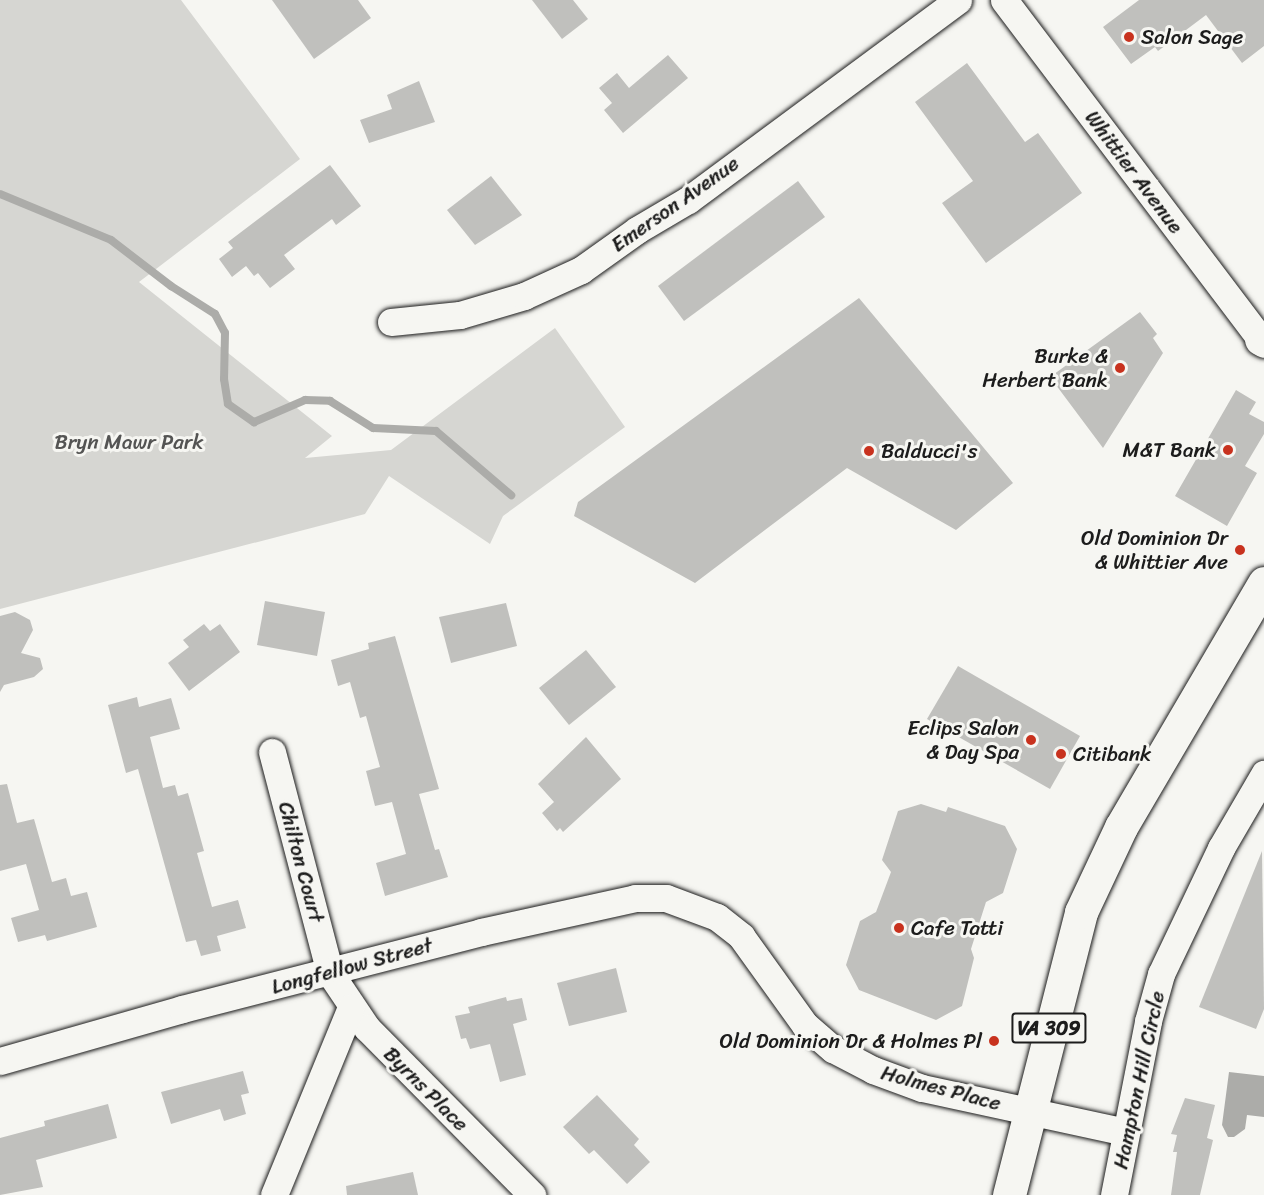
<!DOCTYPE html>
<html>
<head>
<meta charset="utf-8">
<style>
  body { margin:0 }
  #map { position:relative; width:1264px; height:1195px; overflow:hidden; background:#f6f6f2; font-family:Sriracha,sans-serif }
  div>[style] { position:absolute }
  .green>* { inset:0; background:#d6d6d2 }
  .water>* { inset:0; background:#acaca9 }
  .stream>* { height:8px; margin:-4px; padding:0 4px; transform-origin:4px; border-radius:4px; background:#acaca9 }
  .building>* { inset:0; background:#c0c0bd }
  .roads { filter:drop-shadow(0 0 2px #1c1c1c) drop-shadow(0 0 2px #1c1c1c) }
  .minor>* { height:27px; margin:-13.5px; padding:0 13.5px; transform-origin:13.5px; border-radius:13.5px; background:#f6f6f2 }
  .primary>* { height:33px; margin:-16.5px; padding:0 16.5px; transform-origin:16.5px; border-radius:16.5px; background:#f6f6f2 }
  .dots>* { width:16px; height:16px; translate:-50% -50%; box-sizing:border-box; border:3px solid #f6f6f2; border-radius:50% }
  span { translate:-50% -50%; white-space:nowrap; text-align:center; line-height:1.15; -webkit-text-stroke:6px #f6f6f2; paint-order:stroke }
  .shield-label span { padding:2px 4px; background:#f6f6f2; border:2px solid; border-radius:4px; -webkit-text-stroke-width:0 }
  .shield-label { font-size:20px; color:#1c1c1c; font-weight:700 }
  .poi-label { font-size:21px; color:#1c1c1c }
  .left { translate:0 -50%; text-align:left }
  .right { translate:-100% -50%; text-align:right }
  .street-label { font-size:21px; color:#1c1c1c }
  .park-label { font-size:21px; color:#545453 }
</style>
</head>
<body>
<div id="map">
  <div class="green">
    <div style="clip-path:polygon(0 0,181px 0,300px 159px,139px 282px,332px 436px,305px 458px,391px 450px,555px 328px,625px 427px,503px 516px,490px 544px,389px 476px,365px 514px,0 609px)"></div>
  </div>
  <div class="water">
    <div style="clip-path:polygon(1229px 1072px,1264px 1076px,1264px 1117px,1247px 1115px,1245px 1129px,1234px 1137px,1228px 1137px,1222px 1125px)"></div>
  </div>
  <div class="stream">
    <div style="left:0;top:194px;width:120px;rotate:22.5deg"></div>
    <div style="left:111px;top:240px;width:76px;rotate:37.5deg"></div>
    <div style="left:171px;top:286px;width:52px;rotate:32.5deg"></div>
    <div style="left:215px;top:314px;width:21px;rotate:62deg"></div>
    <div style="left:225px;top:333px;width:46px;rotate:91.2deg"></div>
    <div style="left:224px;top:379px;width:25px;rotate:81deg"></div>
    <div style="left:228px;top:404px;width:32px;rotate:35deg"></div>
    <div style="left:254px;top:422px;width:56px;rotate:-23.3deg"></div>
    <div style="left:305px;top:400px;width:25px;rotate:2deg"></div>
    <div style="left:330px;top:401px;width:51px;rotate:32.1deg"></div>
    <div style="left:373px;top:428px;width:63px;rotate:2.7deg"></div>
    <div style="left:436px;top:431px;width:99px;rotate:40.5deg"></div>
  </div>
  <div class="building">
    <div style="clip-path:polygon(272px 0,358px 0,371px 18px,314px 59px)"></div>
    <div style="clip-path:polygon(532px 0,573px 0,588px 19px,562px 39px)"></div>
    <div style="clip-path:polygon(1139px 0,1264px 0,1264px 46px,1242px 63px,1206px 15px,1158px 51px,1155px 47px,1131px 64px,1103px 27px)"></div>
    <div style="clip-path:polygon(668px 55px,688px 78px,623px 133px,604px 110px,612px 103px,599px 88px,617px 73px,629px 88px)"></div>
    <div style="clip-path:polygon(967px 63px,1025px 142px,1038px 133px,1082px 193px,986px 263px,942px 203px,973px 181px,915px 102px)"></div>
    <div style="clip-path:polygon(419px 81px,435px 122px,369px 143px,360px 120px,392px 109px,387px 95px)"></div>
    <div style="clip-path:polygon(330px 165px,361px 206px,336px 225px,332px 219px,284px 255px,295px 269px,270px 288px,258px 273px,254px 276px,246px 266px,232px 277px,219px 259px,233px 248px,228px 242px)"></div>
    <div style="clip-path:polygon(491px 176px,522px 215px,475px 245px,447px 210px)"></div>
    <div style="clip-path:polygon(798px 181px,825px 217px,684px 321px,658px 286px)"></div>
    <div style="clip-path:polygon(859px 298px,1013px 483px,956px 530px,847px 468px,695px 583px,574px 516px,578px 502px)"></div>
    <div style="clip-path:polygon(1140px 312px,1157px 334px,1153px 338px,1163px 353px,1103px 448px,1050px 377px)"></div>
    <div style="clip-path:polygon(1236px 390px,1256px 402px,1249px 414px,1264px 422px,1264px 434px,1245px 466px,1257px 473px,1227px 526px,1175px 496px)"></div>
    <div style="clip-path:polygon(265px 601px,325px 612px,317px 656px,257px 645px)"></div>
    <div style="clip-path:polygon(506px 603px,517px 646px,451px 663px,439px 617px)"></div>
    <div style="clip-path:polygon(15px 612px,30px 620px,33px 630px,21px 653px,40px 658px,43px 669px,34px 677px,4px 685px,0 692px,0 616px)"></div>
    <div style="clip-path:polygon(204px 624px,210px 631px,220px 624px,240px 652px,189px 691px,168px 663px,189px 647px,183px 640px)"></div>
    <div style="clip-path:polygon(395px 636px,439px 789px,419px 794px,435px 850px,439px 849px,448px 877px,385px 896px,376px 863px,406px 854px,392px 802px,375px 806px,366px 771px,380px 767px,366px 716px,360px 718px,350px 682px,338px 686px,331px 660px,369px 649px,368px 643px)"></div>
    <div style="clip-path:polygon(586px 650px,616px 687px,569px 725px,539px 688px)"></div>
    <div style="clip-path:polygon(958px 666px,1080px 736px,1050px 789px,927px 719px)"></div>
    <div style="clip-path:polygon(137px 697px,139px 707px,171px 698px,180px 729px,150px 737px,163px 788px,175px 785px,178px 796px,188px 793px,204px 851px,197px 853px,212px 907px,238px 900px,246px 928px,217px 936px,221px 951px,201px 956px,196px 940px,186px 942px,138px 769px,126px 773px,108px 705px)"></div>
    <div style="clip-path:polygon(586px 737px,621px 779px,563px 832px,560px 828px,557px 831px,542px 813px,554px 802px,538px 784px)"></div>
    <div style="clip-path:polygon(7px 784px,17px 823px,34px 819px,52px 882px,66px 878px,71px 896px,87px 892px,97px 927px,47px 941px,45px 935px,18px 942px,11px 918px,39px 910px,26px 864px,0 871px,0 785px)"></div>
    <div style="clip-path:polygon(921px 804px,946px 812px,948px 807px,1005px 826px,1017px 849px,1003px 893px,986px 902px,971px 949px,974px 958px,962px 1006px,936px 1020px,859px 990px,846px 965px,860px 921px,876px 912px,891px 872px,882px 860px,898px 811px)"></div>
    <div style="clip-path:polygon(1262px 851px,1264px 1009px,1256px 1029px,1199px 1007px)"></div>
    <div style="clip-path:polygon(616px 968px,627px 1012px,569px 1026px,557px 983px)"></div>
    <div style="clip-path:polygon(506px 997px,507px 1001px,522px 998px,527px 1020px,513px 1024px,526px 1075px,500px 1082px,490px 1044px,470px 1049px,466px 1038px,461px 1039px,455px 1016px,470px 1013px,468px 1007px)"></div>
    <div style="clip-path:polygon(243px 1071px,249px 1093px,241px 1095px,246px 1114px,224px 1121px,220px 1109px,171px 1124px,161px 1092px)"></div>
    <div style="clip-path:polygon(597px 1095px,639px 1139px,634px 1145px,650px 1162px,627px 1184px,594px 1150px,589px 1154px,563px 1127px)"></div>
    <div style="clip-path:polygon(1185px 1098px,1215px 1105px,1207px 1138px,1213px 1140px,1200px 1195px,1171px 1195px,1177px 1152px,1173px 1152px,1177px 1135px,1171px 1134px)"></div>
    <div style="clip-path:polygon(108px 1104px,117px 1138px,36px 1160px,43px 1187px,0 1195px,0 1138px,45px 1126px,44px 1121px)"></div>
    <div style="clip-path:polygon(413px 1172px,418px 1195px,347px 1195px,346px 1186px)"></div>
  </div>
  <div class="roads">
    <div class="minor">
      <div style="left:1004px;top:0;width:431px;rotate:52.9deg"></div>
      <div style="left:391px;top:322px;width:69px;rotate:-5.8deg"></div>
      <div style="left:460px;top:315px;width:67px;rotate:-16.5deg"></div>
      <div style="left:524px;top:296px;width:63px;rotate:-24.5deg"></div>
      <div style="left:581px;top:270px;width:69px;rotate:-35.5deg"></div>
      <div style="left:637px;top:230px;width:59px;rotate:-30.5deg"></div>
      <div style="left:688px;top:200px;width:336px;rotate:-36.5deg"></div>
      <div style="left:272px;top:752px;width:228px;rotate:75.3deg"></div>
      <div style="left:330px;top:973px;width:66px;rotate:56.1deg"></div>
      <div style="left:367px;top:1028px;width:235px;rotate:45.3deg"></div>
      <div style="left:0;top:1061px;width:189px;rotate:-15.9deg"></div>
      <div style="left:182px;top:1009px;width:309px;rotate:-14.4deg"></div>
      <div style="left:481px;top:932px;width:158px;rotate:-12.4deg"></div>
      <div style="left:635px;top:898px;width:31px"></div>
      <div style="left:666px;top:898px;width:54px;rotate:20.4deg"></div>
      <div style="left:717px;top:917px;width:31px;rotate:38deg"></div>
      <div style="left:741px;top:936px;width:110px;rotate:54.3deg"></div>
      <div style="left:805px;top:1025px;width:37px;rotate:41deg"></div>
      <div style="left:833px;top:1049px;width:45px;rotate:27.7deg"></div>
      <div style="left:873px;top:1070px;width:52px;rotate:20.2deg"></div>
      <div style="left:922px;top:1088px;width:208px;rotate:12.2deg"></div>
      <div style="left:274px;top:1195px;width:203px;rotate:-67.7deg"></div>
      <div style="left:1114px;top:1195px;width:177px;rotate:-78.9deg"></div>
      <div style="left:1148px;top:1021px;width:49px;rotate:-74.5deg"></div>
      <div style="left:1161px;top:974px;width:140px;rotate:-64.5deg"></div>
      <div style="left:1221px;top:848px;width:86px;rotate:-59.8deg"></div>
    </div>
    <div class="primary">
      <div style="left:1261px;top:339px;width:3px;rotate:18deg"></div>
      <div style="left:1009px;top:1195px;width:292px;rotate:-75.7deg"></div>
      <div style="left:1081px;top:912px;width:94px;rotate:-64.8deg"></div>
      <div style="left:1121px;top:827px;width:283px;rotate:-59.6deg"></div>
    </div>
  </div>
  <div class="dots">
    <div style="left:1129px;top:37px;background:#c8321e"></div>
    <div style="left:1120px;top:368px;background:#c8321e"></div>
    <div style="left:1228px;top:450px;background:#c8321e"></div>
    <div style="left:869px;top:451px;background:#c8321e"></div>
    <div style="left:1240px;top:550px;background:#c8321e"></div>
    <div style="left:1031px;top:740px;background:#c8321e"></div>
    <div style="left:1061px;top:754px;background:#c8321e"></div>
    <div style="left:899px;top:928px;background:#c8321e"></div>
    <div style="left:994px;top:1041px;background:#c8321e"></div>
  </div>
  <div class="shield-label">
    <span style="left:1049px;top:1028px">VA 309</span>
  </div>
  <div class="poi-label">
    <span class="left" style="left:1141px;top:37px">Salon Sage</span>
    <span class="right" style="left:1108px;top:368px">Burke &amp;<br>Herbert Bank</span>
    <span class="right" style="left:1216px;top:450px">M&amp;T Bank</span>
    <span class="left" style="left:881px;top:451px">Balducci's</span>
    <span class="right" style="left:1228px;top:550px">Old Dominion Dr<br>&amp; Whittier Ave</span>
    <span class="right" style="left:1019px;top:740px">Eclips Salon<br>&amp; Day Spa</span>
    <span class="left" style="left:1073px;top:754px">Citibank</span>
    <span class="left" style="left:911px;top:928px">Cafe Tatti</span>
    <span class="right" style="left:982px;top:1041px">Old Dominion Dr &amp; Holmes Pl</span>
  </div>
  <div class="street-label">
    <span style="left:1134px;top:172px;rotate:53deg">Whittier Avenue</span>
    <span style="left:675px;top:204px;rotate:-35deg">Emerson Avenue</span>
    <span style="left:301px;top:862px;rotate:75deg">Chilton Court</span>
    <span style="left:352px;top:966px;rotate:-15deg">Longfellow Street</span>
    <span style="left:1139px;top:1080px;rotate:-78deg">Hampton Hill Circle</span>
    <span style="left:941px;top:1088px;rotate:15deg">Holmes Place</span>
    <span style="left:426px;top:1089px;rotate:45deg">Byrns Place</span>
  </div>
  <div class="park-label">
    <span style="left:129px;top:442px">Bryn Mawr Park</span>
  </div>
</div>
</body>
</html>
